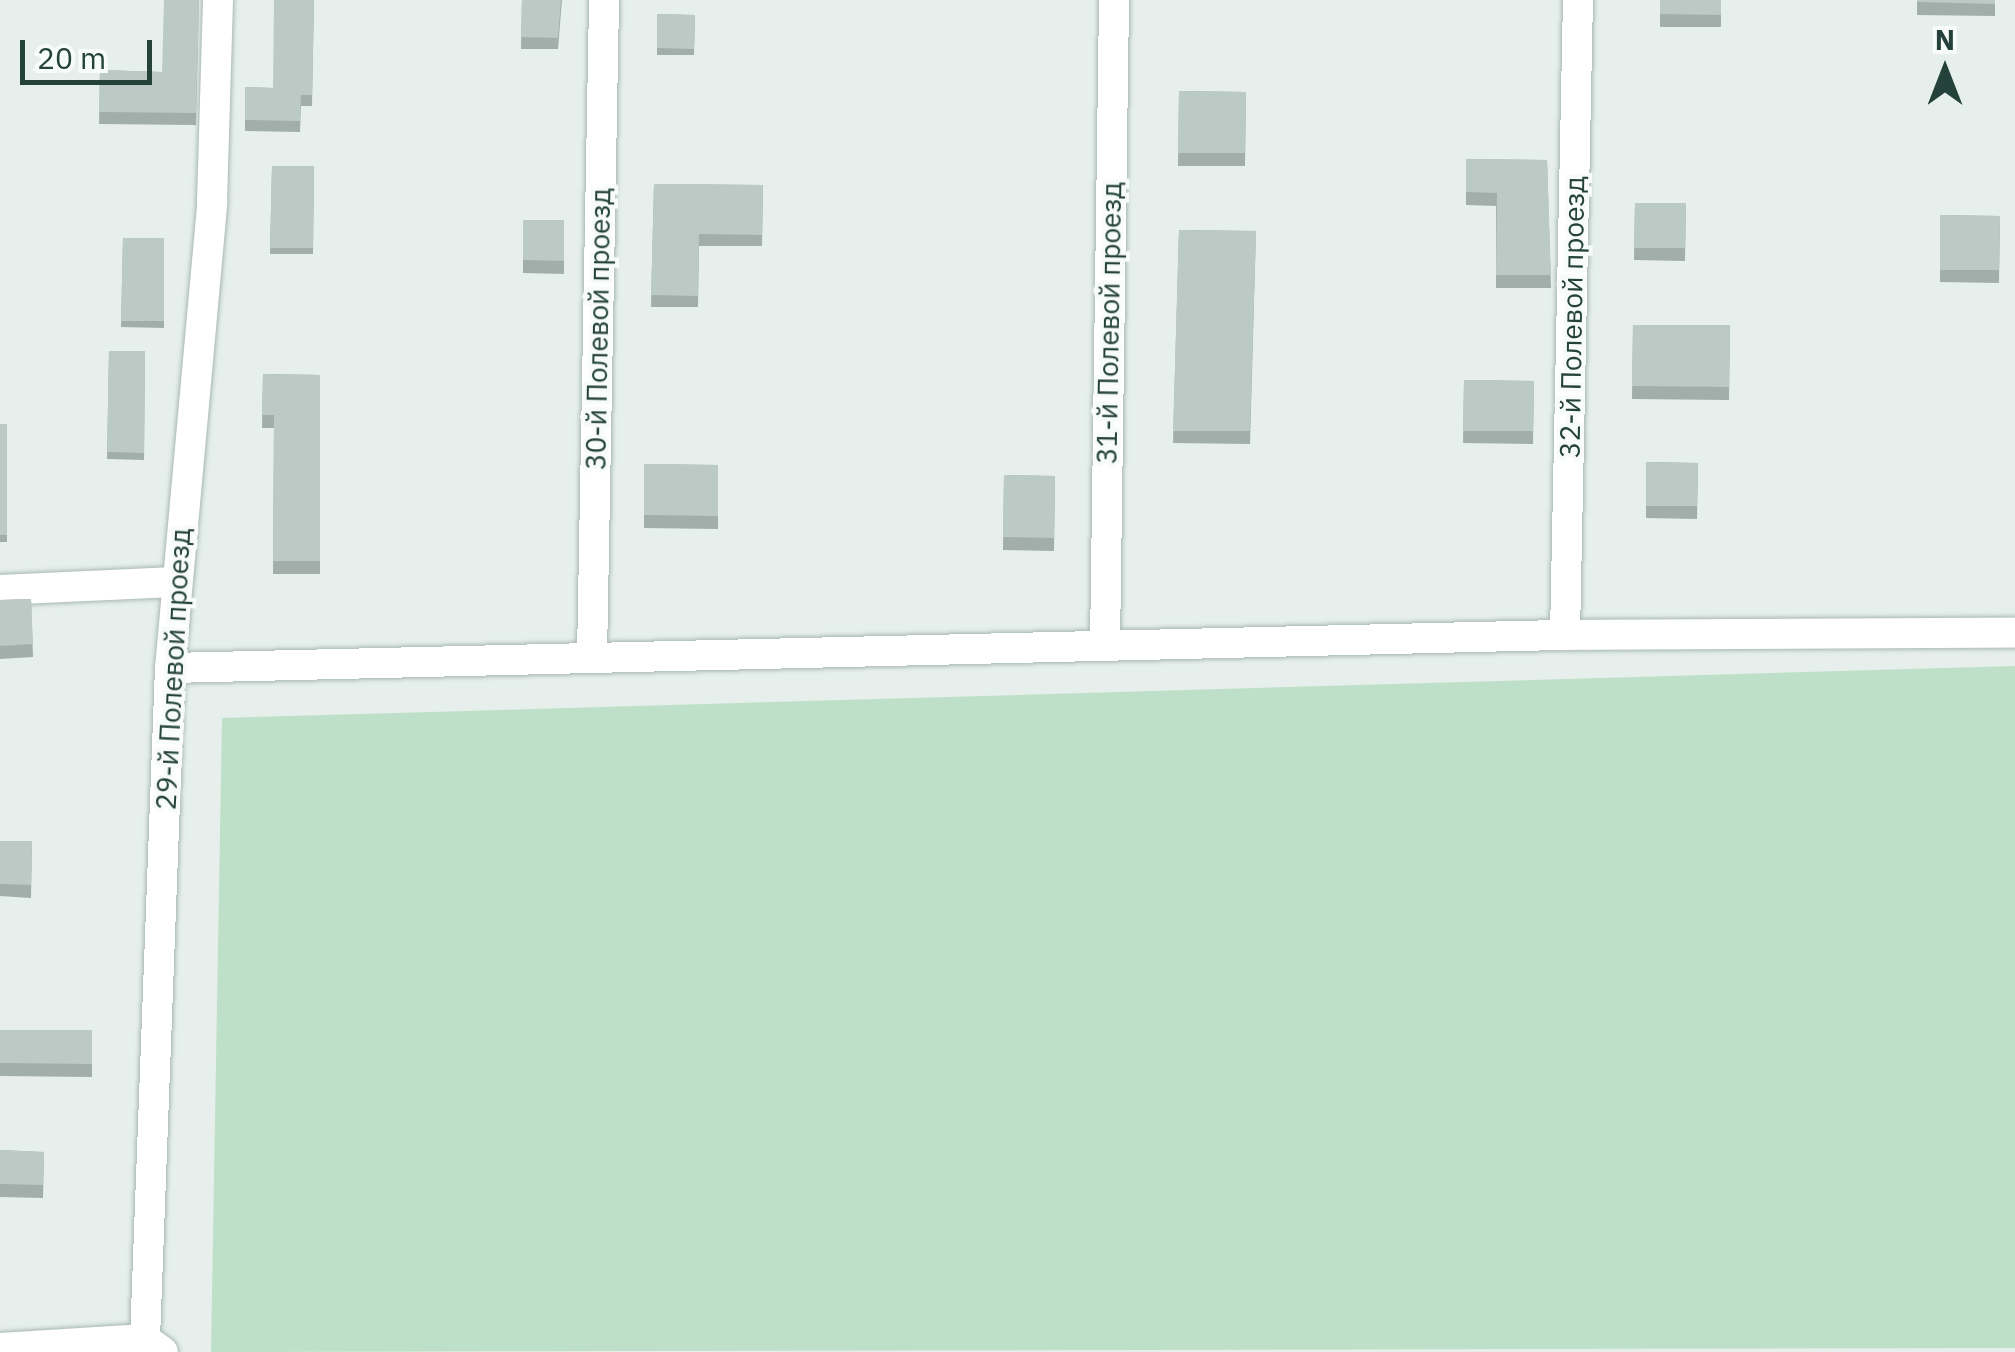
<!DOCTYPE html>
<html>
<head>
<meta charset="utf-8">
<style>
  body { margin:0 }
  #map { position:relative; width:2015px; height:1352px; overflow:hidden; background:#e6efeb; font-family:"IBM Plex Sans",sans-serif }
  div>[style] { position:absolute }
  .green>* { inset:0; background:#bfe0c8 }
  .roads { filter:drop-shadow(0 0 2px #a8b8b2) drop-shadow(0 0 2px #a8b8b2) }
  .minor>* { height:30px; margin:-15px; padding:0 15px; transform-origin:15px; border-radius:15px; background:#fff }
  .wall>* { inset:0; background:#a1aea9 }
  .building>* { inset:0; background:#bbcac4 }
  span { translate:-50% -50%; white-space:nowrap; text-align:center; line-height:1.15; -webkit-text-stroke:8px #f7fbf9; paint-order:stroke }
  .street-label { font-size:28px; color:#24423a }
  .north { position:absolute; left:1895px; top:20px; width:100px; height:100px; -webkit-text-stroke:8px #f7fbf9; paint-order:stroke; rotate:0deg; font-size:28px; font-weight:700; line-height:40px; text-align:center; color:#24423a }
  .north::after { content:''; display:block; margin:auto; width:35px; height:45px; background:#24423a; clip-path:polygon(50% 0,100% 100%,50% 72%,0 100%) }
  .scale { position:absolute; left:20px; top:40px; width:132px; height:45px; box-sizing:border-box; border:5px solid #24423a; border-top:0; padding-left:12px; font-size:30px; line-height:35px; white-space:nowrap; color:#24423a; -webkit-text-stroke:8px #f7fbf9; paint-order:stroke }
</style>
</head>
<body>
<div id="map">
  <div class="green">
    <div style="clip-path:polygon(2015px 666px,2015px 1348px,211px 1352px,222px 718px)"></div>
  </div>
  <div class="roads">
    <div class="minor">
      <div style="left:0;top:590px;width:176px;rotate:-2.6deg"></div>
      <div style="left:1565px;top:635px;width:635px;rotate:-88.83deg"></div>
      <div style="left:1105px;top:646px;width:646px;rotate:-89.2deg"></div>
      <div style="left:592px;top:657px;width:657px;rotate:-88.95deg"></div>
      <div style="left:170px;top:668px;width:1395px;rotate:-1.36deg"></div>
      <div style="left:1565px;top:635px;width:450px;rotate:-0.3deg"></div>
      <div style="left:145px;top:1339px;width:671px;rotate:-87.87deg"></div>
      <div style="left:170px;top:668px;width:468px;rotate:-84.8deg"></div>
      <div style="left:212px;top:202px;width:202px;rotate:-88.3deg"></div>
      <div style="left:0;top:1348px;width:145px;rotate:-3.6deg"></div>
      <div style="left:145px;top:1339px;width:22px;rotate:36deg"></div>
    </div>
  </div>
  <div class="wall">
    <div style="clip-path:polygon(199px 0,196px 125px,99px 124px,100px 70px,162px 72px)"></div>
    <div style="clip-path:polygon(314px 0,312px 106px,301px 106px,300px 132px,245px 131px,245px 87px,273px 88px)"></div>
    <div style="clip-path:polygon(522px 0,562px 0,558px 49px,521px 49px)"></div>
    <div style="clip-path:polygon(1660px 0,1721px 0,1721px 27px,1660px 27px)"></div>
    <div style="clip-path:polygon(1917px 0,1995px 0,1995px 16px,1917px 15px)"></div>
    <div style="clip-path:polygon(657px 14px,695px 15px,694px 55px,657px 55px)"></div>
    <div style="clip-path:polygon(1179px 91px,1246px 92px,1245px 166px,1178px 166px)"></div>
    <div style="clip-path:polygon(1466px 159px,1547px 160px,1551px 288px,1496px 288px,1496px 206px,1466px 205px)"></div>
    <div style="clip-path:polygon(272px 166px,314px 166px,313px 254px,270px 254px)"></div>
    <div style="clip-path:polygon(654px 184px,763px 185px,762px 246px,699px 246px,698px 307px,651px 307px)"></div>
    <div style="clip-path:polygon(1635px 203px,1686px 203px,1685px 261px,1634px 260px)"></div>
    <div style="clip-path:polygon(1940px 215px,2000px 216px,1999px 283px,1940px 282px)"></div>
    <div style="clip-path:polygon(523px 220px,564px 220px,564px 274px,523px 273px)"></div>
    <div style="clip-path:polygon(1179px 230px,1256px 231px,1250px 444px,1173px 443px)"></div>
    <div style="clip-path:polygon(123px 238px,164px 238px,164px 328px,121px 327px)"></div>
    <div style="clip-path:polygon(1633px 325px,1730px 325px,1729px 400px,1632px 399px)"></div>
    <div style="clip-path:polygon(109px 351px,145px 351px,144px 460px,107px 459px)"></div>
    <div style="clip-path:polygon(263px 374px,320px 375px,320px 574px,273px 574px,274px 428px,262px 428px)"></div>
    <div style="clip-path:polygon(1464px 380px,1534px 381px,1533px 444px,1463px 443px)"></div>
    <div style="clip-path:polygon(0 424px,7px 424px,7px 542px,0 542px)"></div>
    <div style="clip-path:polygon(1646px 462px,1698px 463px,1697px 519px,1646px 518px)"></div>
    <div style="clip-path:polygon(644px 464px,718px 465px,718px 529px,644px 528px)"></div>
    <div style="clip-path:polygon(1004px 475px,1055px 476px,1054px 551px,1003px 550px)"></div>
    <div style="clip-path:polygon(31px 599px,33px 657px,0 659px,0 600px)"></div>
    <div style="clip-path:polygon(0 841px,32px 841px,31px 898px,0 896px)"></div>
    <div style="clip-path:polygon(0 1030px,92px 1030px,92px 1077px,0 1076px)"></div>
    <div style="clip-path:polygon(0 1150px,44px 1152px,43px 1198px,0 1197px)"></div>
  </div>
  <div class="building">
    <div style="clip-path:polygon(164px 0,199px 0,196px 113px,99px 112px,100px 70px,162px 72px)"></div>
    <div style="clip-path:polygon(274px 0,314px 0,312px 95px,301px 95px,300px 121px,245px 120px,245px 87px,273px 88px)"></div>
    <div style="clip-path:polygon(522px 0,561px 0,558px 38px,521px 37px)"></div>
    <div style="clip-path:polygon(1660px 0,1721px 0,1721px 15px,1660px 14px)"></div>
    <div style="clip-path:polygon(1917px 0,1995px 0,1995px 4px,1917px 2px)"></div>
    <div style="clip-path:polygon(657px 14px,695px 15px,694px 49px,657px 48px)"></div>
    <div style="clip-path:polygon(1179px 91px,1246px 92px,1245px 153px,1178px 153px)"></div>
    <div style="clip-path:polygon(1466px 159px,1547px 160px,1551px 275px,1496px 275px,1497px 193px,1466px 192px)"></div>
    <div style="clip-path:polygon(272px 166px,314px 166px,313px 248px,270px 248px)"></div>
    <div style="clip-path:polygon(654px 184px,763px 185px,762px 235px,699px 234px,698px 296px,651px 295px)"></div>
    <div style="clip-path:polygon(1635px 203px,1686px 203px,1685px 248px,1634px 248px)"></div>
    <div style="clip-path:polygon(1940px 215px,2000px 216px,1999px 270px,1940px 270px)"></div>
    <div style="clip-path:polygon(523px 220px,564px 220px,564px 261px,523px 260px)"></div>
    <div style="clip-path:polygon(1179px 230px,1256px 231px,1250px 431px,1173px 431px)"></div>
    <div style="clip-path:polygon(123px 238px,164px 238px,164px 321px,121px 321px)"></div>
    <div style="clip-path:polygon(1633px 325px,1730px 325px,1729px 387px,1632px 386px)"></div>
    <div style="clip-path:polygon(109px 351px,145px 351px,144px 453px,107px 452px)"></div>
    <div style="clip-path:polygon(263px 374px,320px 375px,320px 561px,273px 561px,274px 415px,262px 415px)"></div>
    <div style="clip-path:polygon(1464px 380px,1534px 381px,1533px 431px,1463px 431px)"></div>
    <div style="clip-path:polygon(0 424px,7px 424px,7px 535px,0 535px)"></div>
    <div style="clip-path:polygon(1646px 462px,1698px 463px,1697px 506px,1646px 506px)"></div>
    <div style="clip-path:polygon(644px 464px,718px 465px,718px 516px,644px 515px)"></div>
    <div style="clip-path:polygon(1004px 475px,1055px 476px,1054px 538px,1003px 537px)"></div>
    <div style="clip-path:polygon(31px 599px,33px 644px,0 646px,0 600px)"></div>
    <div style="clip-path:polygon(0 841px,32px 841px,31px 885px,0 884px)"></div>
    <div style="clip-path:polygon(0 1030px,92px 1030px,92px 1064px,0 1063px)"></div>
    <div style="clip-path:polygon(0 1150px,44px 1152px,43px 1185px,0 1184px)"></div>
  </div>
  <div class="street-label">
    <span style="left:1572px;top:317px;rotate:-89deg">32-й Полевой проезд</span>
    <span style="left:1109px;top:323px;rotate:-89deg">31-й Полевой проезд</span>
    <span style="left:598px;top:329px;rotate:-89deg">30-й Полевой проезд</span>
    <span style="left:173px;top:669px;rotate:-87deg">29-й Полевой проезд</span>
  </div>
  <div class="north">N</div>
  <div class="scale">20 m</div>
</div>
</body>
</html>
